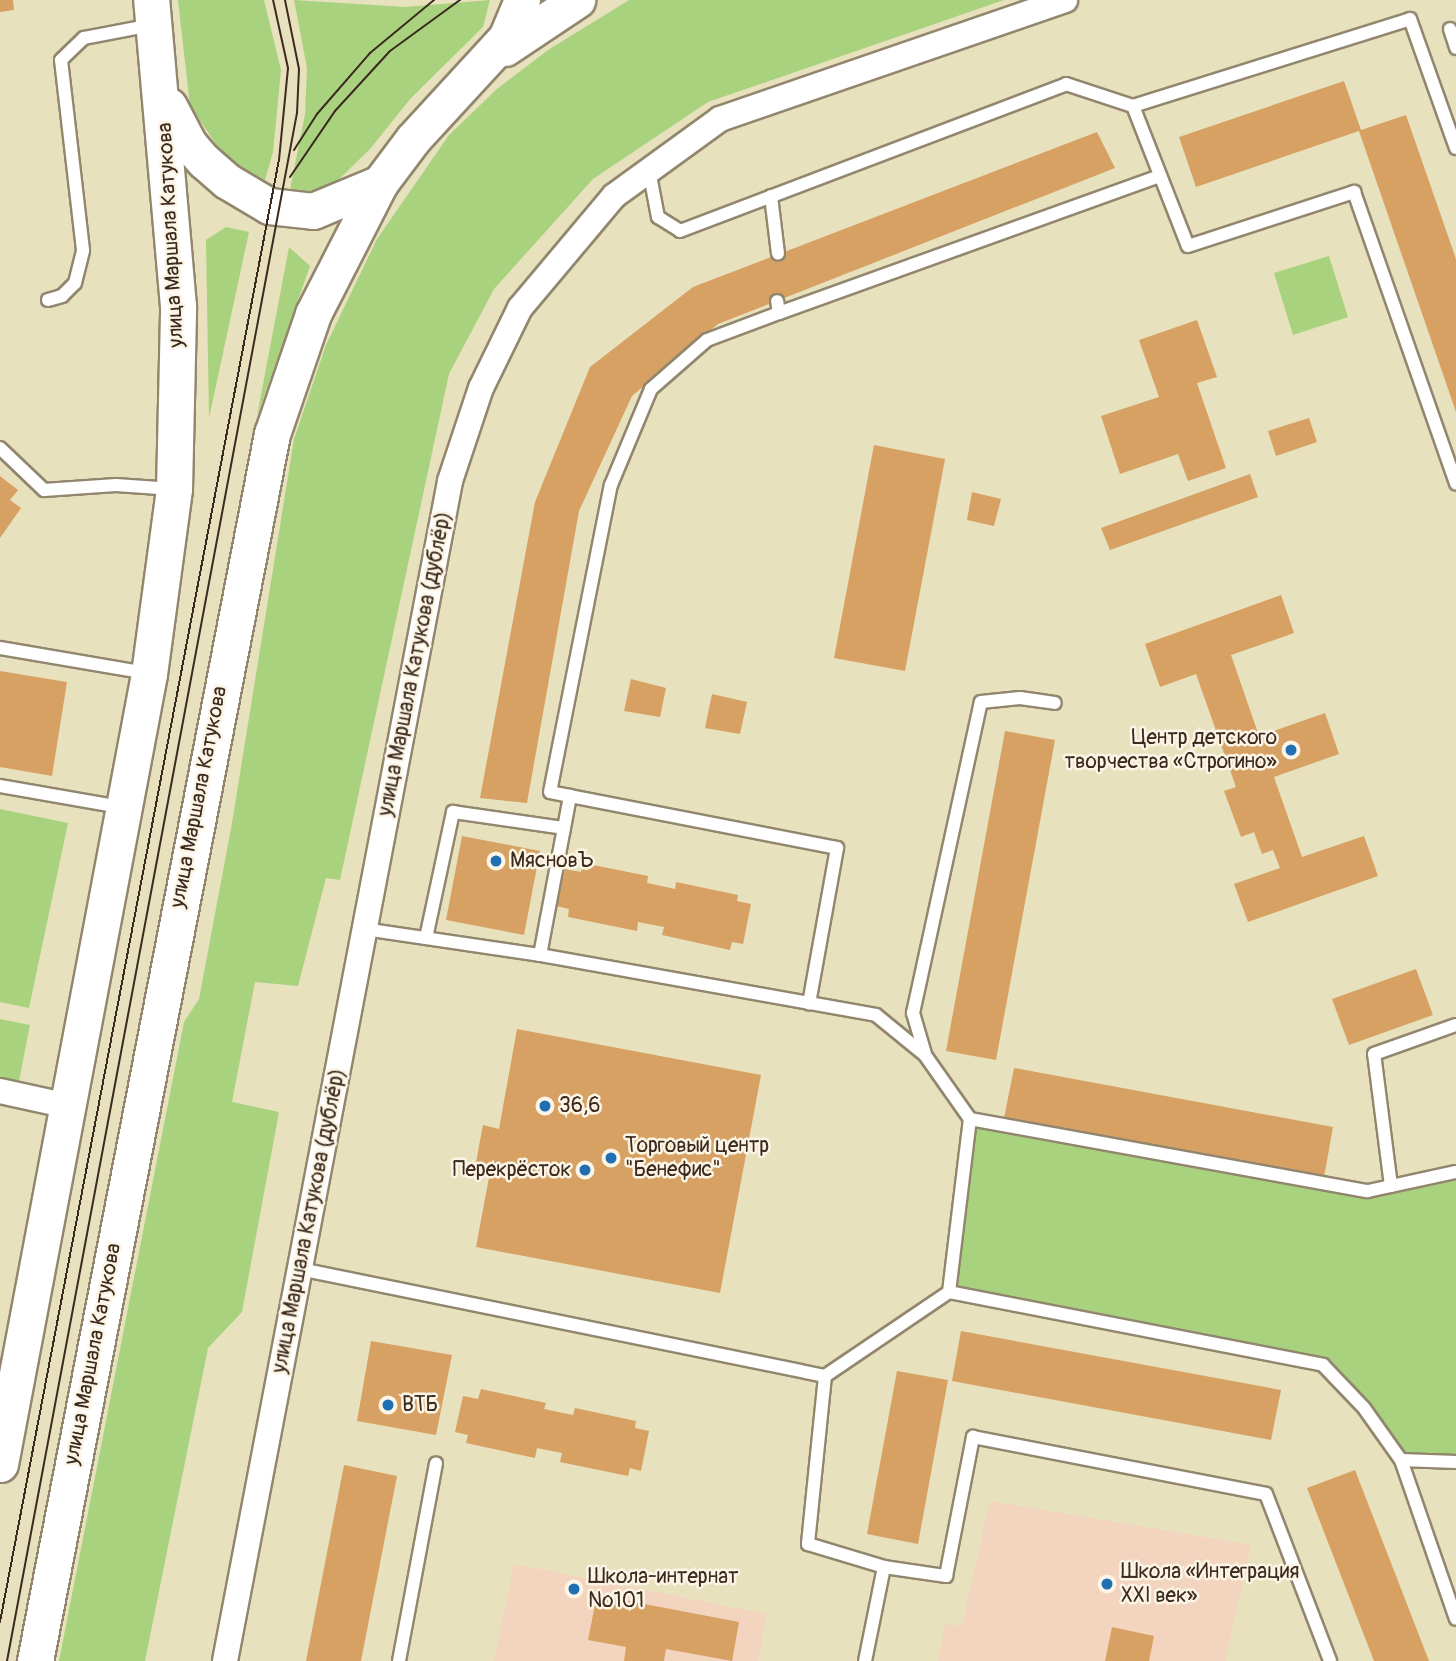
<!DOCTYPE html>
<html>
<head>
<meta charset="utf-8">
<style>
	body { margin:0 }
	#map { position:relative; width:1456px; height:1661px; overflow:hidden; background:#e8e1bd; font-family:Pangolin,sans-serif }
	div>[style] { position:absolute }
	.built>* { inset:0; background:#f3d4bf }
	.green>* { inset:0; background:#a9d27e }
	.building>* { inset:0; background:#d7a163 }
	.roads { filter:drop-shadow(2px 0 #92866e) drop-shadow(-2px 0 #92866e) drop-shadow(0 2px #92866e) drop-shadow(0 -2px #92866e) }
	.service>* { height:12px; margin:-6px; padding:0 6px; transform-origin:6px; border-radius:6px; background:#fff }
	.minor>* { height:24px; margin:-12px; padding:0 12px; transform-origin:12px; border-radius:12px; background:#fff }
	.secondary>* { height:35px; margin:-17.5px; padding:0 17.5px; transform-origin:17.5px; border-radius:17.5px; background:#fff }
	.tram>* { height:2px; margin:-1px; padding:0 1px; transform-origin:1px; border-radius:1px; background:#3b2a1e }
	.dots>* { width:19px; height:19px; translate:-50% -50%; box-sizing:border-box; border:4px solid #fcf5e5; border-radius:50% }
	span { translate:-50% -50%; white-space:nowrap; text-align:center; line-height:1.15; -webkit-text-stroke:5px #fcf5e5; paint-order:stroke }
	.street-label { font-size:21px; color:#3b2a1e }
	.poi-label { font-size:21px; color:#3b2a1e }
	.right { translate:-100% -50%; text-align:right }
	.left { translate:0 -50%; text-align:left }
</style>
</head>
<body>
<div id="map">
	<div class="built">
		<i style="clip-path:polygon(990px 1501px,1251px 1545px,1225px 1661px,938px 1661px,945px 1624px,962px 1626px)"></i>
		<i style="clip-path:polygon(514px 1564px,766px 1614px,758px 1661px,494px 1661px)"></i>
	</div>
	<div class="green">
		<i style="clip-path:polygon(178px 0,264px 0,281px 70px,273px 152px,265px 180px,225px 157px,190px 106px)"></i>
		<i style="clip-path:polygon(294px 0,405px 7px,490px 0,483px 27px,411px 98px,370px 149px,330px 188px,304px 193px,290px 190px,305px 114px,307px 68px)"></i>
		<i style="clip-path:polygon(629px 0,1004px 0,708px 102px,593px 179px,494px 289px,449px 374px,340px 880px,326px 878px,298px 986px,255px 982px,232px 1102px,279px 1112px,242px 1312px,208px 1348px,145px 1661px,59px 1661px,184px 1022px,199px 999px,232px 823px,294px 439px,326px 345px,377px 239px,449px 135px,497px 89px,548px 50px)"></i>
		<i style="clip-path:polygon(226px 227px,249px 232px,209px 418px,206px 240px)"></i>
		<i style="clip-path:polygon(289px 247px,310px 266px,257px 416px)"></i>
		<i style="clip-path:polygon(1329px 256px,1348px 317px,1293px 335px,1274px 273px)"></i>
		<i style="clip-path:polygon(0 809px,68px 823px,29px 1008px,0 1002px)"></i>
		<i style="clip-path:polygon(0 1019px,30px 1025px,18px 1086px,0 1083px)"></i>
		<i style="clip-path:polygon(970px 1119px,1368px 1191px,1456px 1172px,1456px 1462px,1401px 1460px,1323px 1365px,949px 1292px)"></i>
	</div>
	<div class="building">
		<i style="clip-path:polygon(0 0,13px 0,14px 10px,0 12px)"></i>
		<i style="clip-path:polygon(1344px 81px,1361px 130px,1406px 115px,1456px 259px,1456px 412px,1359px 131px,1196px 187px,1179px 137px)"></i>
		<i style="clip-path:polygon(1097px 132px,1115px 168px,718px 324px,632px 396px,579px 511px,527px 803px,480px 798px,535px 502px,590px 367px,693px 287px)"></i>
		<i style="clip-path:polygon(1197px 320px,1217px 377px,1197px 383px,1226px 468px,1188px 481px,1178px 454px,1120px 474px,1101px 416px,1159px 397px,1139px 340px)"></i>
		<i style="clip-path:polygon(1309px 418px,1317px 442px,1276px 456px,1268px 431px)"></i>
		<i style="clip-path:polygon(874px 445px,945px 459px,905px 671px,834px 658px)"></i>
		<i style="clip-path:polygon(1250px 474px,1258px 497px,1110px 550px,1101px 528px)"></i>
		<i style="clip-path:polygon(0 476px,18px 490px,10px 500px,21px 508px,0 538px)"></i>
		<i style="clip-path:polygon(972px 492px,1001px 499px,994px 526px,967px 520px)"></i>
		<i style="clip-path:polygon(1281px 595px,1294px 633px,1231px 655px,1259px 736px,1325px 713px,1339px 754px,1274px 777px,1302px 857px,1364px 836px,1378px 876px,1248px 922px,1234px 884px,1280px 868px,1273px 850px,1262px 854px,1254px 832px,1241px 837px,1224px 791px,1236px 787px,1196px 674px,1160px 687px,1145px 644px)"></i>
		<i style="clip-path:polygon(0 671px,67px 682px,52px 776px,0 767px)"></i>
		<i style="clip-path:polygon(631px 679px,666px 688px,660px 717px,624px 711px)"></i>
		<i style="clip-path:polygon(712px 694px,747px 702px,740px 734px,705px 728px)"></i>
		<i style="clip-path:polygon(1005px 731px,1055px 740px,996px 1060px,946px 1051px)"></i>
		<i style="clip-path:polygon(462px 836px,540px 851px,524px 935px,446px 920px)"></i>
		<i style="clip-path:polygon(583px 863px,648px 876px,647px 883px,675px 889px,676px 882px,738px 895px,737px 901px,751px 904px,743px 944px,732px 942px,730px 950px,662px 935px,664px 927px,638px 922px,637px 931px,568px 917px,569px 909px,557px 906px,565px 869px,581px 872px)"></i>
		<i style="clip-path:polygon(1416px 969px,1433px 1015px,1349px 1045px,1332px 999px)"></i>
		<i style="clip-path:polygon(517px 1029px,761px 1075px,720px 1293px,476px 1247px,490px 1172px,475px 1169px,479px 1146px,483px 1125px,499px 1129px)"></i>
		<i style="clip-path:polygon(1014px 1068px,1333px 1127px,1324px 1177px,1004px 1118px)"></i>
		<i style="clip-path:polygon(961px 1331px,1281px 1390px,1271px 1440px,952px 1381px)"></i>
		<i style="clip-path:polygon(371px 1341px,452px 1355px,436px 1435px,357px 1421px)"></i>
		<i style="clip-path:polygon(897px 1371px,948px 1380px,918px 1544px,867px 1534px)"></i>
		<i style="clip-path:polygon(481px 1389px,546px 1403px,544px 1409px,573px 1415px,575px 1408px,636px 1421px,635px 1428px,649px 1431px,641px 1471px,630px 1468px,628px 1476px,560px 1462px,562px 1453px,537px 1448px,535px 1458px,466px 1443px,468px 1435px,455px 1432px,463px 1396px,478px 1399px)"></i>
		<i style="clip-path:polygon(344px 1465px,397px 1476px,361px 1661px,306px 1661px)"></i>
		<i style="clip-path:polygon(1355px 1470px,1429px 1661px,1374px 1661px,1324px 1532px,1307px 1488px)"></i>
		<i style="clip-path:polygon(597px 1595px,739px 1622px,732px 1661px,666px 1649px,664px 1661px,624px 1661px,626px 1647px,588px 1640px)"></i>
		<i style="clip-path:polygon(1112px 1627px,1154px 1636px,1149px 1661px,1105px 1661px)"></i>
	</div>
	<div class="roads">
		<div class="service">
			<i style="left:1450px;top:29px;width:20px;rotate:72deg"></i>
			<i style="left:1133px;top:106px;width:150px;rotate:68.6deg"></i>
			<i style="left:1188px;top:246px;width:175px;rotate:-18deg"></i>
			<i style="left:1354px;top:192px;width:309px;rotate:70.7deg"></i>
			<i style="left:649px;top:170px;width:48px;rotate:79.2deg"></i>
			<i style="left:658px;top:217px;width:26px;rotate:32deg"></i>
			<i style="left:680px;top:231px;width:413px;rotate:-20.8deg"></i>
			<i style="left:1066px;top:84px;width:71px;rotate:18.2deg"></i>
			<i style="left:1133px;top:106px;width:290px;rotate:-17.4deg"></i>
			<i style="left:1410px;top:19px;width:137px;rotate:70.4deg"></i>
			<i style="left:771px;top:196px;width:58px;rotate:83.1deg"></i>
			<i style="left:48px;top:300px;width:15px;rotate:-16deg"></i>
			<i style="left:62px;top:296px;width:18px;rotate:-45deg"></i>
			<i style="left:75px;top:283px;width:34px;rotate:-76deg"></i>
			<i style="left:83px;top:250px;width:191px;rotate:-96.6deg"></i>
			<i style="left:61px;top:60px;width:32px;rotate:-44deg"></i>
			<i style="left:84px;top:38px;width:69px;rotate:-10.8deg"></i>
			<i style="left:779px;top:313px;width:405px;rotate:-19.8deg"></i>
			<i style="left:0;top:448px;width:61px;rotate:43.7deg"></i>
			<i style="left:44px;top:490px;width:72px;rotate:-4deg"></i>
			<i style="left:116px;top:485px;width:57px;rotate:4deg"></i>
			<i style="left:0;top:648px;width:148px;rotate:9.7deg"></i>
			<i style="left:0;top:786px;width:122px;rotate:9.9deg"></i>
			<i style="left:570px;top:796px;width:272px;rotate:11deg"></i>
			<i style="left:837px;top:848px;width:158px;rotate:100.2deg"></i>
			<i style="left:364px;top:929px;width:178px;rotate:8.4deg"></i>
			<i style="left:540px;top:955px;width:341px;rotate:10.1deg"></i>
			<i style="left:876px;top:1015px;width:63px;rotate:39.2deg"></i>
			<i style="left:925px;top:1055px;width:78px;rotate:54.9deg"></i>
			<i style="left:970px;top:1119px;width:404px;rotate:10.3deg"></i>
			<i style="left:1368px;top:1191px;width:90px;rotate:-12.2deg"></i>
			<i style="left:426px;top:938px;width:129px;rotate:-77.9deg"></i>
			<i style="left:453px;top:812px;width:112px;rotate:8.2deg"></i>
			<i style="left:540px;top:955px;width:162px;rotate:-79.3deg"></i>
			<i style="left:570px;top:796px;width:20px;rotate:-169deg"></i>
			<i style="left:550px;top:792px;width:313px;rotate:-78.8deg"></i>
			<i style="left:611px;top:485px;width:104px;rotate:-67.4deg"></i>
			<i style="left:651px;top:389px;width:74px;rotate:-41.2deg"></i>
			<i style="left:707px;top:340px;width:77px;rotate:-20.6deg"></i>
			<i style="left:779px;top:313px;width:12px;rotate:-99deg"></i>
			<i style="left:925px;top:1054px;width:43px;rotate:-106.3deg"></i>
			<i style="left:913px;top:1013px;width:318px;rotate:-77.7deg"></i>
			<i style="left:981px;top:702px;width:39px;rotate:-6deg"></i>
			<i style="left:1020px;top:698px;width:35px;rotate:8deg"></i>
			<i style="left:1391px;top:1186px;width:133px;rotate:-97.3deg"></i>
			<i style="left:1374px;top:1054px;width:87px;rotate:-19.5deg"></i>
			<i style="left:300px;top:1269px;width:536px;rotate:11.52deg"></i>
			<i style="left:825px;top:1376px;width:150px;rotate:-34.1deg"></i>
			<i style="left:949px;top:1292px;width:381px;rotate:11deg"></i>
			<i style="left:1323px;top:1365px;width:59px;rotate:46.4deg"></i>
			<i style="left:1364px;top:1408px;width:64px;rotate:54.6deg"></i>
			<i style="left:949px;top:1292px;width:174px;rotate:-83.1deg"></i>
			<i style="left:825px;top:1376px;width:169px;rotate:95.8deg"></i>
			<i style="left:808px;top:1544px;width:79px;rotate:16.8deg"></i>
			<i style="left:884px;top:1567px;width:96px;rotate:101.4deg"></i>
			<i style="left:1456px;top:1462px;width:55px;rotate:-177.9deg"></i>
			<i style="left:1401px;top:1460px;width:168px;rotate:70.9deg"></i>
			<i style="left:884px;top:1567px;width:63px;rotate:8.3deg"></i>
			<i style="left:946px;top:1576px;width:142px;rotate:-79deg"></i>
			<i style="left:973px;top:1437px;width:298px;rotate:11deg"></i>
			<i style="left:1266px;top:1494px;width:179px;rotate:69deg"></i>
			<i style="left:399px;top:1661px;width:201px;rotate:-79.4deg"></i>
		</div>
		<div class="minor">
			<i style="left:0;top:1091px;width:70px;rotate:12.4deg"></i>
			<i style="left:225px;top:1661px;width:1201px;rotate:-79.2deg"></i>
			<i style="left:450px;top:481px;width:98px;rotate:-71.6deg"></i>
			<i style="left:481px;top:388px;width:89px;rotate:-64deg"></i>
			<i style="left:520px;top:308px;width:146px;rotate:-50deg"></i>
			<i style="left:614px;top:196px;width:131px;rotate:-36deg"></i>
			<i style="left:720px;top:119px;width:365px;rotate:-19deg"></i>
		</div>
		<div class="secondary">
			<i style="left:505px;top:48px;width:87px;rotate:-33.7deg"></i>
			<i style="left:169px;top:106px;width:43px;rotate:62.2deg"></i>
			<i style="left:189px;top:144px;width:23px;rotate:49deg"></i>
			<i style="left:204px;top:161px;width:30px;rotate:41deg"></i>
			<i style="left:227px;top:181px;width:49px;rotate:30.8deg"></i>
			<i style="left:269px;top:206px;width:44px;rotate:6.5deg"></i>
			<i style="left:313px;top:211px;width:73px;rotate:-22.7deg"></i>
			<i style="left:0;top:1464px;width:804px;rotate:-79.32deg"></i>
			<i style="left:149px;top:674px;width:187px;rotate:-82.3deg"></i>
			<i style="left:174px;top:489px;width:183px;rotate:-88.7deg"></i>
			<i style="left:178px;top:306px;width:307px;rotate:-95deg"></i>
			<i style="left:35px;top:1661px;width:1250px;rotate:-79.07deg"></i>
			<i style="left:272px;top:434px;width:127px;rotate:-71.1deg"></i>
			<i style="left:313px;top:314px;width:147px;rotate:-62.9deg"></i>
			<i style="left:380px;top:183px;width:55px;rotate:-53.1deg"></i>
			<i style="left:413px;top:139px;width:137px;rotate:-47.4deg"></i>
			<i style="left:506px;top:38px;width:41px;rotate:-67.2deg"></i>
		</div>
	</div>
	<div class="tram">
		<i style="left:294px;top:150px;width:43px;rotate:-57.4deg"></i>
		<i style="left:317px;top:114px;width:81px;rotate:-49deg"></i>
		<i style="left:370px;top:53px;width:83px;rotate:-39.6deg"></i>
		<i style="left:290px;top:177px;width:80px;rotate:-55.7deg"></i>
		<i style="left:335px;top:111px;width:81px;rotate:-47.5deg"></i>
		<i style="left:390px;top:51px;width:87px;rotate:-36.1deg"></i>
		<i style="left:0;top:1622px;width:1488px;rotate:-79.2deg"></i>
		<i style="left:279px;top:160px;width:92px;rotate:-84.4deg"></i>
		<i style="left:288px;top:68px;width:70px;rotate:-102.4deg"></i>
		<i style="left:7px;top:1661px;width:1575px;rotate:-79.39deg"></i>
		<i style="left:297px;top:113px;width:44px;rotate:-87.4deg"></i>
		<i style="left:299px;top:69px;width:70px;rotate:-101.5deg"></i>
	</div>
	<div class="dots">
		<i style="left:1291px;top:750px;background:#1f6fb2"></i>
		<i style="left:496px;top:861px;background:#1f6fb2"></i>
		<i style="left:545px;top:1106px;background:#1f6fb2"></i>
		<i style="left:611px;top:1158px;background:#1f6fb2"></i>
		<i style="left:585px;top:1170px;background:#1f6fb2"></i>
		<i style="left:388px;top:1405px;background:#1f6fb2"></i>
		<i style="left:1107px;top:1584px;background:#1f6fb2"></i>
		<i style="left:574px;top:1589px;background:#1f6fb2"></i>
	</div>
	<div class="street-label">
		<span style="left:171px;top:235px;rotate:-93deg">улица Маршала Катукова</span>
		<span style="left:415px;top:664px;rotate:-79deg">улица Маршала Катукова (дублёр)</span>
		<span style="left:199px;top:797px;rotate:-79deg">улица Маршала Катукова</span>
		<span style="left:309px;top:1221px;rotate:-79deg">улица Маршала Катукова (дублёр)</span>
		<span style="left:93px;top:1354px;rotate:-79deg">улица Маршала Катукова</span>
	</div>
	<div class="poi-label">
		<span class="right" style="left:1277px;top:750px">Центр детского<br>творчества «Строгино»</span>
		<span class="left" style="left:510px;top:861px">МясновЪ</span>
		<span class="left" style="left:559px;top:1106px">36,6</span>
		<span class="left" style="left:625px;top:1158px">Торговый центр<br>"Бенефис"</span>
		<span class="right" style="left:571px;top:1170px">Перекрёсток</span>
		<span class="left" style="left:402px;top:1405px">ВТБ</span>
		<span class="left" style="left:1121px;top:1584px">Школа «Интеграция<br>XXI век»</span>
		<span class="left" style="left:588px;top:1589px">Школа-интернат<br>№101</span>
	</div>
</div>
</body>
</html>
